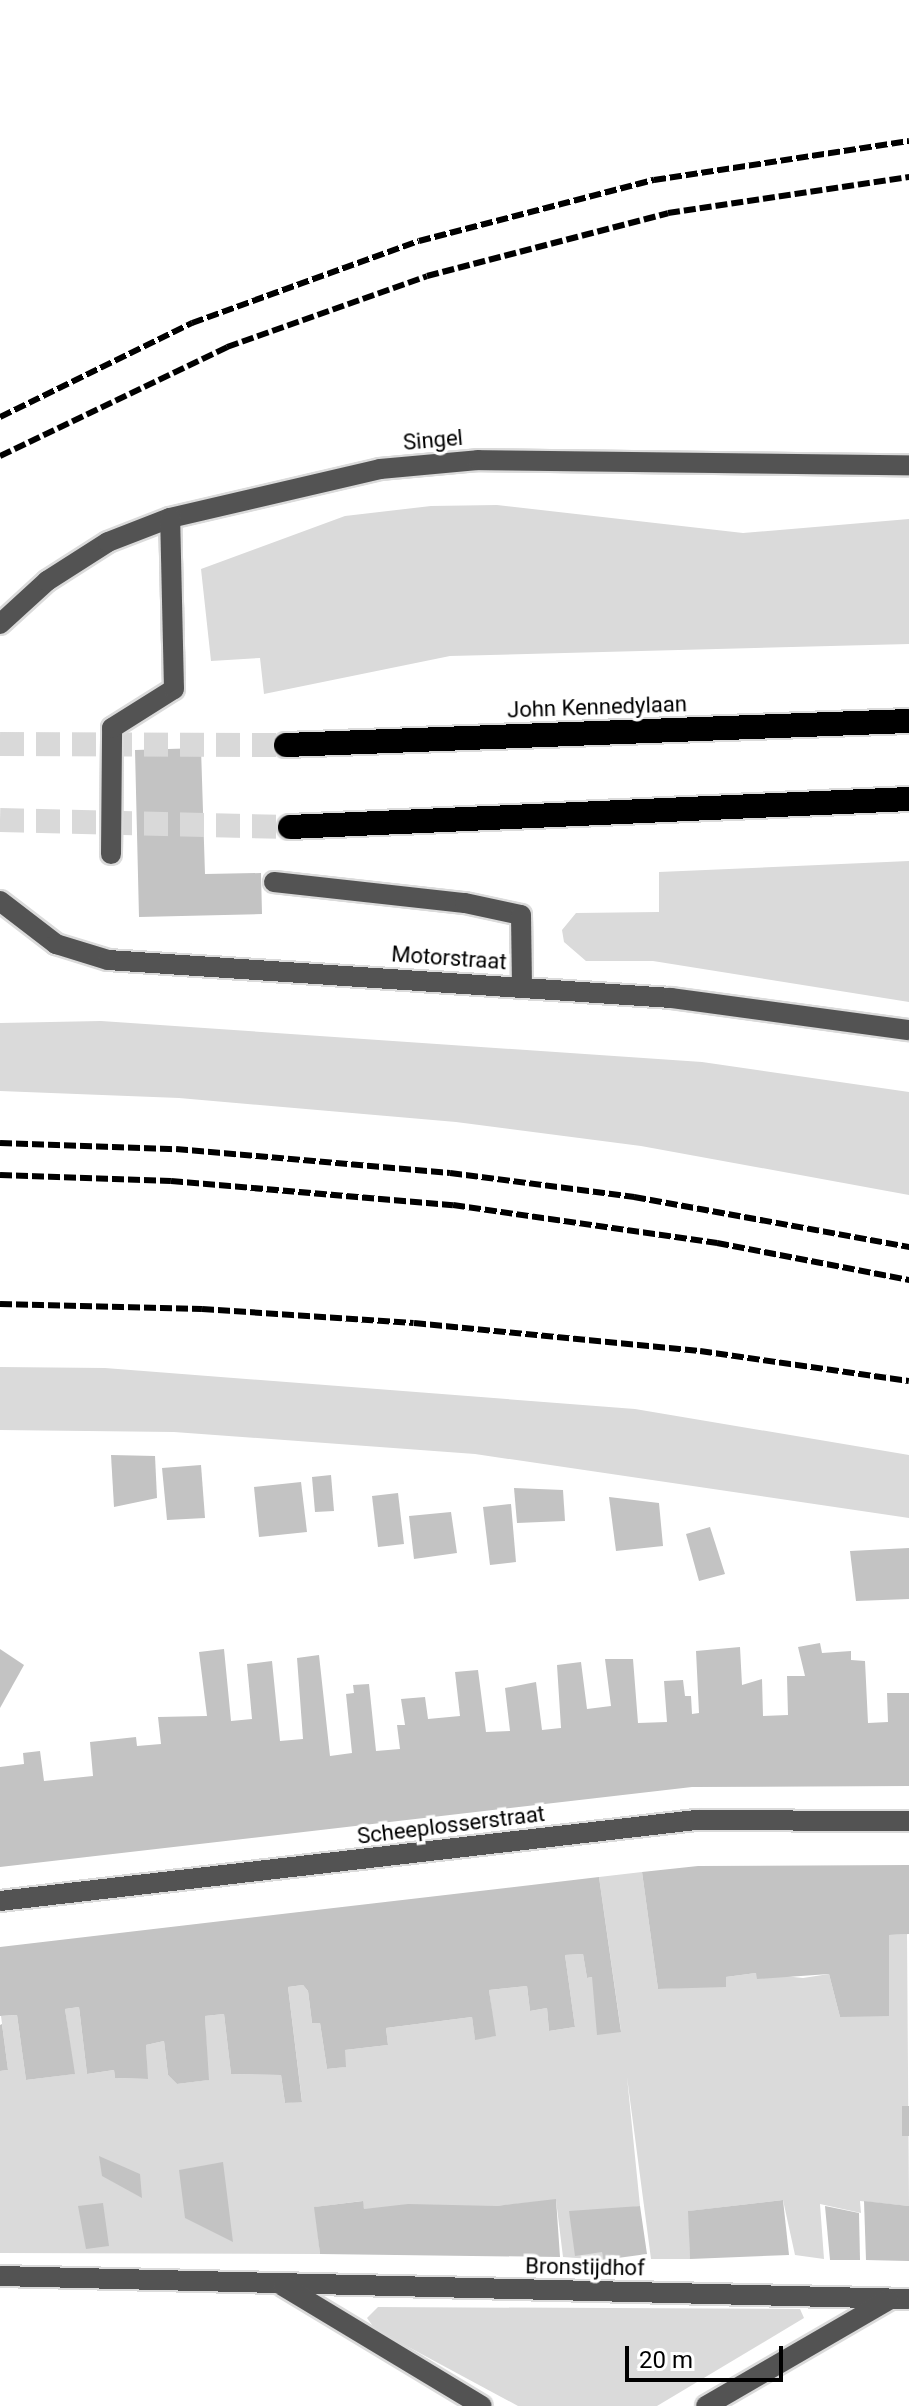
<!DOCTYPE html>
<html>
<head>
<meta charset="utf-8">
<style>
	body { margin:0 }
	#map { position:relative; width:909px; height:2406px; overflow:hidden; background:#fff; font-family:Roboto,sans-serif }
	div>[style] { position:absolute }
	.green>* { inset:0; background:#dadada }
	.building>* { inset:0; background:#c3c3c3 }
	.highway-tunnel>* { height:24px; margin-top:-12px; transform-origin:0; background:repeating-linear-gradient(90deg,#d9d9d9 0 24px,transparent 0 36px) }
	.roads { filter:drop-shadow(2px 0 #dbdbdb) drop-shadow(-2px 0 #dbdbdb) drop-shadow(0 2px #dbdbdb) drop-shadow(0 -2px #dbdbdb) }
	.minor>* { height:20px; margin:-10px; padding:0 10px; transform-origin:10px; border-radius:10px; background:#535353 }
	.highway>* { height:24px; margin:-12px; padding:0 12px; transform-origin:12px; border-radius:12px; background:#000 }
	.rail>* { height:6px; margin-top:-3px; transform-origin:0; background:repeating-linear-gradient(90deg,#000 0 12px,transparent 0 16px) }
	span { translate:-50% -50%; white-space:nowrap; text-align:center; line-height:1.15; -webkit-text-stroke:7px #fff; paint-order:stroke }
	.street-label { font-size:22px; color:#000 }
	.scale { position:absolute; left:625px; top:2346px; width:158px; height:36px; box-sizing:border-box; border:4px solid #000; border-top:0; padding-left:10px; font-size:24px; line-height:28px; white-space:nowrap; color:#000; -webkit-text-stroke:6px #fff; paint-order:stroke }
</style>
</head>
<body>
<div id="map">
	<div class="green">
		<i style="clip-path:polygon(497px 505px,743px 533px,909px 519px,909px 644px,450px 656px,264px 694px,260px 658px,211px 661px,201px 569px,345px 516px,431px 506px)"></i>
		<i style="clip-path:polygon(909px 861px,909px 1002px,653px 961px,586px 961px,564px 942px,562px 930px,576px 913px,659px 912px,659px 872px)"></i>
		<i style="clip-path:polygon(101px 1021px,702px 1062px,909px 1092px,909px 1195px,641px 1146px,456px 1122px,179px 1098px,0 1091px,0 1023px)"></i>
		<i style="clip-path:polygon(0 1367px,105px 1368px,635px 1409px,909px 1455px,909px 1518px,475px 1454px,174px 1432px,0 1430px)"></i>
		<i style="clip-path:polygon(642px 1872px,658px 1989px,714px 1986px,726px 1977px,756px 1973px,803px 1978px,829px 1974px,840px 2017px,889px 1935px,907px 1934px,909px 2206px,860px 2201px,861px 2213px,820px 2204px,824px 2259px,795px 2255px,783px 2200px,689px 2211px,690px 2259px,651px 2259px,627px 2077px,640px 2206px,598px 2212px,603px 2260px,563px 2257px,556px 2200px,496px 2206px,364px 2209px,362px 2201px,315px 2207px,320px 2254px,0 2253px,0 2071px,8px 2070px,1px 2016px,17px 2015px,26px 2080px,74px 2074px,65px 2009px,79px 2007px,87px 2074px,114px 2070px,115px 2078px,147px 2079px,146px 2045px,164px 2041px,168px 2075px,177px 2084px,208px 2080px,205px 2016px,224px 2014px,231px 2074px,281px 2075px,285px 2103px,302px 2101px,288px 1987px,303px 1985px,308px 1991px,312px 2023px,320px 2023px,327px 2069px,345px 2067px,345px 2050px,388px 2045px,386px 2028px,472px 2017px,475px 2039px,495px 2036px,489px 1990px,527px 1986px,530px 2011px,547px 2008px,549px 2031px,575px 2027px,565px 1955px,583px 1954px,587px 1978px,592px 1977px,621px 2031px,599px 1877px)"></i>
		<i style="clip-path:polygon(378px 2307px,800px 2309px,804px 2318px,657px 2406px,518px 2406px,375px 2329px,367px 2318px)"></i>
	</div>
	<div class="building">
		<i style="clip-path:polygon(201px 748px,205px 874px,261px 873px,262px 914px,139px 917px,135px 750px)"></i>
		<i style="clip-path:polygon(111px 1455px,155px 1456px,157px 1498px,114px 1507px)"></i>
		<i style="clip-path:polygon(201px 1465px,205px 1518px,167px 1520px,162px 1468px)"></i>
		<i style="clip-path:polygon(331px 1475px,334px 1511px,315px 1512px,312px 1477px)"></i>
		<i style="clip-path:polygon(301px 1482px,307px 1532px,259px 1537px,254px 1487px)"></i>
		<i style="clip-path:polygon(514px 1488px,563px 1490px,565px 1521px,517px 1523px)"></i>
		<i style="clip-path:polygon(398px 1493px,404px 1544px,378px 1547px,372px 1496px)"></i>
		<i style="clip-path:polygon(609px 1497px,659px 1503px,663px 1546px,616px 1551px)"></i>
		<i style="clip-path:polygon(511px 1504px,516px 1562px,490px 1565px,483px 1507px)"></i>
		<i style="clip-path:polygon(451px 1512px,457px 1553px,414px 1559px,409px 1516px)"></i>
		<i style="clip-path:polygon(710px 1527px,725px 1574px,699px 1581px,686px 1534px)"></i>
		<i style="clip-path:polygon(909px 1548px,909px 1599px,856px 1601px,850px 1551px)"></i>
		<i style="clip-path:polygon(820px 1643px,822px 1653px,851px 1651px,851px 1660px,865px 1661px,868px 1723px,888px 1722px,887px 1693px,909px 1693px,909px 1786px,692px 1787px,0 1867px,0 1767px,24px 1764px,23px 1753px,40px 1751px,44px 1781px,93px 1776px,90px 1742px,136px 1737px,137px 1746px,161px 1744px,158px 1717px,207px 1716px,199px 1652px,224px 1649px,231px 1721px,252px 1719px,247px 1664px,272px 1661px,280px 1741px,303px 1739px,297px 1658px,319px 1655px,330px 1756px,352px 1753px,346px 1694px,354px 1693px,353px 1685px,369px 1684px,376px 1751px,400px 1749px,397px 1725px,405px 1725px,401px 1699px,425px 1697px,428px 1719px,460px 1716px,455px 1672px,478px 1670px,486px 1732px,510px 1731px,505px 1688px,536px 1682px,542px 1730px,561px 1728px,557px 1665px,581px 1662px,587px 1709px,611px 1706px,605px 1659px,633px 1659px,638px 1723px,667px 1722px,664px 1681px,683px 1680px,685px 1696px,691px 1696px,692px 1714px,699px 1713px,696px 1651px,740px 1647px,742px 1685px,762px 1679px,763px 1716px,788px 1715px,787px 1676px,805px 1676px,798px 1647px)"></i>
		<i style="clip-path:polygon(0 1649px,24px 1665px,0 1708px)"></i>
		<i style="clip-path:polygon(909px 1865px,909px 1934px,889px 1935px,889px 2016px,840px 2017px,829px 1974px,757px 1979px,756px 1973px,726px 1977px,726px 1987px,658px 1989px,642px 1872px,698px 1866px)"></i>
		<i style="clip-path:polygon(599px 1877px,621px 2032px,597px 2035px,592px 1977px,587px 1978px,583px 1954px,565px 1955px,575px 2027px,549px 2031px,547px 2008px,530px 2011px,527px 1986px,489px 1990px,496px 2036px,475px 2040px,472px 2017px,386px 2028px,388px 2045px,345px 2050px,346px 2067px,327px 2069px,320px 2023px,312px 2023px,308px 1991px,303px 1985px,288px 1987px,302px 2102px,285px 2103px,281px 2075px,231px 2074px,224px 2014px,205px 2016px,209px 2080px,177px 2084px,168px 2075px,164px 2041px,146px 2045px,148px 2079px,115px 2078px,114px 2070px,87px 2074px,79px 2007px,65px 2009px,75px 2074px,26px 2080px,17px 2015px,0 2016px,0 1947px)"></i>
		<i style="clip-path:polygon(2px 2024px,8px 2070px,0 2071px,0 2025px)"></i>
		<i style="clip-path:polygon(902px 2106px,909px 2106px,909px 2136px,902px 2136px)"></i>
		<i style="clip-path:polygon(99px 2156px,140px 2174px,142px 2198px,102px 2176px)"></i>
		<i style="clip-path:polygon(223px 2162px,233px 2242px,185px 2218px,179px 2170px)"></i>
		<i style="clip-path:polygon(556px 2199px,560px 2257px,320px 2254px,314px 2207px,363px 2201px,364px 2209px,408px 2204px,496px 2206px)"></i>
		<i style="clip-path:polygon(783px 2200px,789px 2255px,690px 2259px,688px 2211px)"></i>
		<i style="clip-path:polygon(864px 2201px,909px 2206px,909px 2261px,866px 2260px)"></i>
		<i style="clip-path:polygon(103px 2203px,109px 2246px,86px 2249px,78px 2206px)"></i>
		<i style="clip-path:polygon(640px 2206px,647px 2254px,603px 2260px,602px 2252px,575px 2256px,569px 2211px)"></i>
		<i style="clip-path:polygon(825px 2206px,859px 2213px,860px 2260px,830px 2260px)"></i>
	</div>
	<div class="highway-tunnel">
		<i style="left:0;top:744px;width:286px;rotate:0.2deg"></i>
		<i style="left:0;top:820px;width:290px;rotate:1.4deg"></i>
	</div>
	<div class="roads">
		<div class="minor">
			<i style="left:0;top:624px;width:64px;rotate:-42.5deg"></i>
			<i style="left:47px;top:581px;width:72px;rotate:-32.6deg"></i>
			<i style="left:108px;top:542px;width:66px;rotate:-21.2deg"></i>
			<i style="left:170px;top:518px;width:216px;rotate:-13.1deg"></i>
			<i style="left:380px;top:469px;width:98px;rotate:-5.2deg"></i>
			<i style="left:478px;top:460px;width:431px;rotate:0.7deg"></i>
			<i style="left:111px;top:854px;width:126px;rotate:-89.5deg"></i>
			<i style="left:112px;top:728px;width:73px;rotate:-32.2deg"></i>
			<i style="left:174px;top:689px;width:171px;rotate:-91.3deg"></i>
			<i style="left:274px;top:882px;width:192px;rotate:6.3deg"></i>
			<i style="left:465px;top:903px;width:57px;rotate:12.1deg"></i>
			<i style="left:521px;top:915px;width:73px;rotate:89.2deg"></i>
			<i style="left:0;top:901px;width:71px;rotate:37.5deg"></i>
			<i style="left:56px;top:944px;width:54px;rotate:17.1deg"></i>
			<i style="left:108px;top:960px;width:564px;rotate:3.86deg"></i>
			<i style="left:671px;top:998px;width:240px;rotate:7.7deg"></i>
			<i style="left:0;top:1901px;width:701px;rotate:-6.64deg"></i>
			<i style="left:696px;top:1820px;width:213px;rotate:0.3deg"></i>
			<i style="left:0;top:2276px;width:909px;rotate:1.45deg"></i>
			<i style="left:283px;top:2286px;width:232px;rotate:31.1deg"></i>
			<i style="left:706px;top:2406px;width:211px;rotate:-30.1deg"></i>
		</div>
		<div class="highway">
			<i style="left:286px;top:745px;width:623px;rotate:-2.21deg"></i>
			<i style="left:290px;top:827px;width:620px;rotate:-2.59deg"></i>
		</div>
	</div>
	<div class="rail">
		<i style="left:0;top:417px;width:214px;rotate:-26.1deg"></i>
		<i style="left:192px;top:323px;width:241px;rotate:-19.9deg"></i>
		<i style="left:419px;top:241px;width:243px;rotate:-14.6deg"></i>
		<i style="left:654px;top:180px;width:258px;rotate:-8.7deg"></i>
		<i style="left:0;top:456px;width:252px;rotate:-25.6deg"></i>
		<i style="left:227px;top:347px;width:212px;rotate:-19.5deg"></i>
		<i style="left:427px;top:276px;width:249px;rotate:-14.6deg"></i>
		<i style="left:668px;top:213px;width:244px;rotate:-8.5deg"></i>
		<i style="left:0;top:1143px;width:176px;rotate:2deg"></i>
		<i style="left:176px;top:1149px;width:275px;rotate:5deg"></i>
		<i style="left:450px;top:1173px;width:186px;rotate:7.4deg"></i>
		<i style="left:634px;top:1197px;width:280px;rotate:10.3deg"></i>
		<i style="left:0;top:1175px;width:171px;rotate:2deg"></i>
		<i style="left:171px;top:1181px;width:283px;rotate:4.9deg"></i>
		<i style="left:453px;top:1205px;width:267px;rotate:8.2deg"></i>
		<i style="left:717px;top:1243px;width:196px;rotate:10.9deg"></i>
		<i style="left:0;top:1304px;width:202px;rotate:1.4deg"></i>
		<i style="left:202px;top:1309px;width:212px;rotate:3.8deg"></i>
		<i style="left:414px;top:1323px;width:287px;rotate:5.6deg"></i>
		<i style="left:700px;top:1351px;width:211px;rotate:8.2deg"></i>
	</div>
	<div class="street-label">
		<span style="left:433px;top:440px;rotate:-5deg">Singel</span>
		<span style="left:597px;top:707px;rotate:-2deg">John Kennedylaan</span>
		<span style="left:449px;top:958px;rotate:4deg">Motorstraat</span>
		<span style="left:451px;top:1825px;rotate:-7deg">Scheeplosserstraat</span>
		<span style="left:585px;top:2267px;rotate:1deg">Bronstijdhof</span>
	</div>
	<div class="scale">20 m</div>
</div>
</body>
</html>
